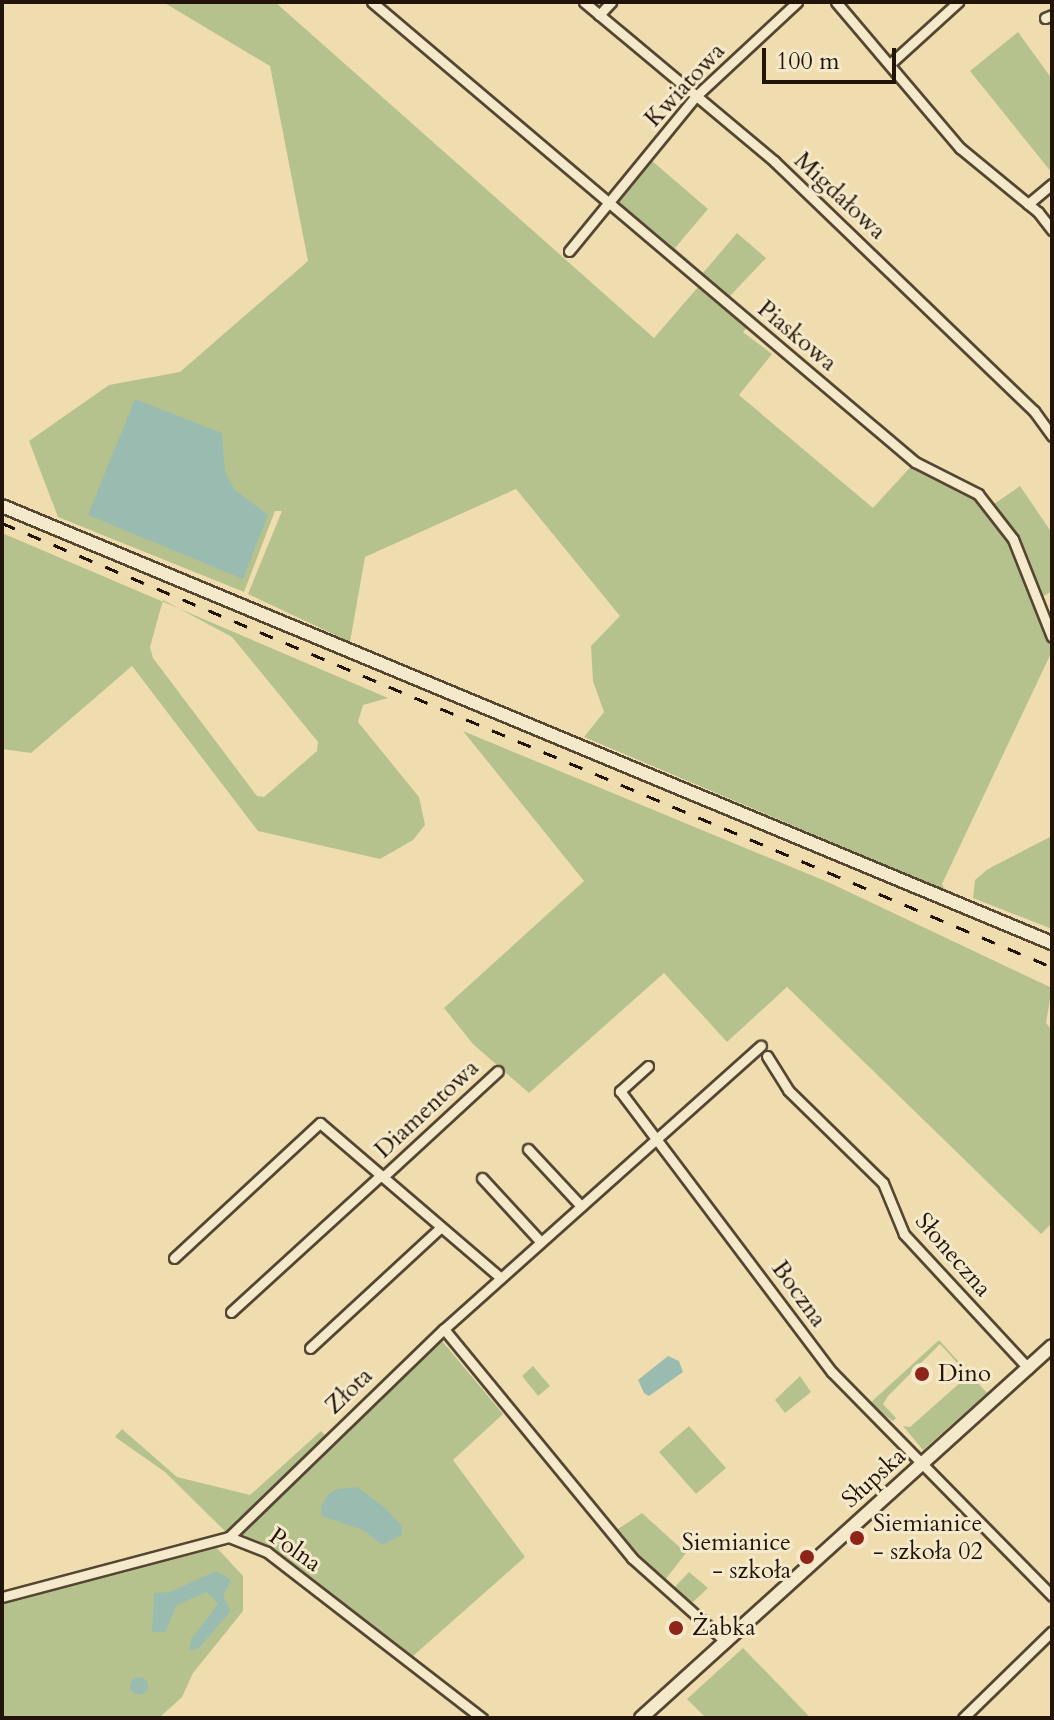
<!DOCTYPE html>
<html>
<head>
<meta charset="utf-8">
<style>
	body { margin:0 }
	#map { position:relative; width:1054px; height:1720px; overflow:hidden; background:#efddaf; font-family:Cardo,serif }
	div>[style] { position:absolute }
	.green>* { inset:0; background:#b6c28d }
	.water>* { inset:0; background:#9abbb0 }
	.round { border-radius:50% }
	.roads { filter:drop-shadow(2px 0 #554632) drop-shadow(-2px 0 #554632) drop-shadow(0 2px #554632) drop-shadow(0 -2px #554632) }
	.street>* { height:9px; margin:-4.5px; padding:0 4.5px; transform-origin:4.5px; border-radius:4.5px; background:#f5e9cb }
	.secondary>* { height:12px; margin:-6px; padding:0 6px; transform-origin:6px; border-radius:6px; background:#f5e9cb }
	.rail>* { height:3px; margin-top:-1.5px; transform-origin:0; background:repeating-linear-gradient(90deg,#221409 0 14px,transparent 0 28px) }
	.dots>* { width:22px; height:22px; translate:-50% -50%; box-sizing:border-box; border:4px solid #f5e9cb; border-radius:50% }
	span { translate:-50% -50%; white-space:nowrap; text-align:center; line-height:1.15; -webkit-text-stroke:6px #f5e9cb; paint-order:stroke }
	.street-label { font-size:24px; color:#221409 }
	.poi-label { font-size:24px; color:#221409 }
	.left { translate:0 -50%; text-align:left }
	.right { translate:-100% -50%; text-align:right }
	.frame { position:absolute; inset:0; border:4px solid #221409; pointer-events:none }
	.scale { position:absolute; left:762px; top:48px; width:134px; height:36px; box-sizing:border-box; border:4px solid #221409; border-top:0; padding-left:10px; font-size:24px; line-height:28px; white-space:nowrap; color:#221409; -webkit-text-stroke:6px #f5e9cb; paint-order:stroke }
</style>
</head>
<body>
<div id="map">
	<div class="green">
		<i style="clip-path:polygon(163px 2px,275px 2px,654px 338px,699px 286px,605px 203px,644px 154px,708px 209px,675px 248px,703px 273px,737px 233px,766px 258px,730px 296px,756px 318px,743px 332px,772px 354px,739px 395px,873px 508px,915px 462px,991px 506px,1020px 486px,1052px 533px,1052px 591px,1036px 601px,1052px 637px,1052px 651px,942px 884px,945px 890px,584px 737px,604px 712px,593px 681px,591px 646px,620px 616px,516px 489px,365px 557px,350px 642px,248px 594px,282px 511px,275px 511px,244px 592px,58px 517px,29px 441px,109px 385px,180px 372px,308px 261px,270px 66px)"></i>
		<i style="clip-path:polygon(1018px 32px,1052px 79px,1052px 173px,970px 71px)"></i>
		<i style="clip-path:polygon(evenodd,2px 533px,388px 698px,363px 705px,358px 722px,419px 797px,425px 825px,413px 840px,380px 859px,258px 831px,132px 666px,31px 753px,2px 749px,2px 533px,163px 600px,232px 637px,318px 742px,317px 751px,264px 797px,257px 796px,153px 658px,150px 647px,163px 600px)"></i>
		<i style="clip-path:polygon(463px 731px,830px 883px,1052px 988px,1046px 1023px,1052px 1030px,1052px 1223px,1041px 1234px,787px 987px,727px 1042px,664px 973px,529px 1093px,473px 1044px,444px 1008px,584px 881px)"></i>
		<i style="clip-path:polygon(1052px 836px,1052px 929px,973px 898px,975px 880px,988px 869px)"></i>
		<i style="clip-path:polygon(939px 1340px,987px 1393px,923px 1450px,903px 1426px,910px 1427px,962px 1381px,960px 1366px,940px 1344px,888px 1396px,883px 1404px,896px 1418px,893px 1421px,869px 1404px)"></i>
		<i style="clip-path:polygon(442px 1341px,503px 1414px,453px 1460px,525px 1557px,413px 1656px,270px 1546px,240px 1534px)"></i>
		<i style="clip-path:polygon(533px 1366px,550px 1386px,538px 1396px,522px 1376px)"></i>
		<i style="clip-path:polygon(800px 1376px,811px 1392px,785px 1413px,775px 1400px)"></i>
		<i style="clip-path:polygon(689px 1426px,726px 1468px,696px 1494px,659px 1452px)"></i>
		<i style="clip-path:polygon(122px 1429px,177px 1477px,250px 1495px,321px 1431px,329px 1439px,230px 1536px,165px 1472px,115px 1437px)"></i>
		<i style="clip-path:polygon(642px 1513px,686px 1553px,665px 1580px,615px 1531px)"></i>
		<i style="clip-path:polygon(217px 1548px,243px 1576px,243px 1611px,193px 1673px,182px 1697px,159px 1718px,2px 1718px,2px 1602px)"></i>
		<i style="clip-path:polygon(689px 1572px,708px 1588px,692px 1603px,674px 1588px)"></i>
		<i style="clip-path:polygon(743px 1648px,806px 1713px,810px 1718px,706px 1718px,687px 1699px)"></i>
	</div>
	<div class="water">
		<i style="clip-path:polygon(135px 399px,222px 433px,225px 471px,234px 489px,268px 515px,243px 579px,88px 515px)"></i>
		<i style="clip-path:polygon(668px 1356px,679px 1361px,683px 1372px,649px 1396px,644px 1393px,638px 1380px)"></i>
		<i style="clip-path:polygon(357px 1487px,385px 1508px,402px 1526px,402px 1535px,382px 1545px,363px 1530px,322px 1516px,321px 1506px,328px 1495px,337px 1489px)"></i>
		<i style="clip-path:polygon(216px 1571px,231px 1580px,223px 1596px,231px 1611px,198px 1649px,189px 1650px,191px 1639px,218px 1604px,207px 1592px,177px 1605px,165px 1632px,152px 1632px,154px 1593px,170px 1592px)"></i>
		<i class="round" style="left:130px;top:1677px;width:18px;height:18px"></i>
	</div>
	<div class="roads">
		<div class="street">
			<i style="left:372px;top:2px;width:712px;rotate:40.27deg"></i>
			<i style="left:915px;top:462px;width:71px;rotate:26.9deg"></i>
			<i style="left:978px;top:494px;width:57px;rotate:52.1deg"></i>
			<i style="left:1013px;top:539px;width:105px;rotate:68.3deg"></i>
			<i style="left:584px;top:2px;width:248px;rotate:39.9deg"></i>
			<i style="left:774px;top:161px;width:361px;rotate:43.9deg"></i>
			<i style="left:1034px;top:411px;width:31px;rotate:54deg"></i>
			<i style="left:836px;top:2px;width:192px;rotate:49.7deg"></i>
			<i style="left:960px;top:148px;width:101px;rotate:39.4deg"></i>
			<i style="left:1038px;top:212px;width:23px;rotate:52deg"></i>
			<i style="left:599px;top:15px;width:18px;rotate:-47deg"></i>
			<i style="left:1045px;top:18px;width:8px;rotate:-23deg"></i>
			<i style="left:891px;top:63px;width:91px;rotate:-42.3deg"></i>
			<i style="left:1028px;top:204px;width:31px;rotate:-40deg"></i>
			<i style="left:569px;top:251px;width:200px;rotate:-50.7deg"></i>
			<i style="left:696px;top:96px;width:138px;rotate:-42.9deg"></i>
			<i style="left:767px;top:1056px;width:40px;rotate:58deg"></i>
			<i style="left:788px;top:1090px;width:133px;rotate:44.4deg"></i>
			<i style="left:883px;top:1183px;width:55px;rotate:67.6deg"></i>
			<i style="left:904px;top:1234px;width:183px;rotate:47.2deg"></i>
			<i style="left:648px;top:1066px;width:38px;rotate:138deg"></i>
			<i style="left:620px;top:1091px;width:352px;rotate:53deg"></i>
			<i style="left:832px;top:1372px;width:314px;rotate:45.5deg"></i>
			<i style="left:528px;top:1149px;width:78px;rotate:47.1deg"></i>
			<i style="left:383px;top:1177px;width:156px;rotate:-42.7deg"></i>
			<i style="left:482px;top:1178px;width:86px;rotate:47.4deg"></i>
			<i style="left:174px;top:1258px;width:199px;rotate:-42.8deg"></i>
			<i style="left:320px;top:1123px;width:238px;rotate:40.6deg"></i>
			<i style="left:231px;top:1312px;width:203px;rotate:-42.4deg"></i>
			<i style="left:444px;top:1329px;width:296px;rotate:50.6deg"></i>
			<i style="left:632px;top:1558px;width:126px;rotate:41.8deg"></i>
			<i style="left:310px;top:1348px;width:178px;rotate:-42.7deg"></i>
			<i style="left:229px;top:1537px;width:299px;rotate:-44.1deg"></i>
			<i style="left:444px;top:1329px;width:425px;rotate:-41.8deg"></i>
			<i style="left:2px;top:1597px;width:235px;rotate:-14.8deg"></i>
			<i style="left:229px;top:1537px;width:41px;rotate:21.5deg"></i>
			<i style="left:267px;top:1552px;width:272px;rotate:37.7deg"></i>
			<i style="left:963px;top:1718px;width:124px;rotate:-44.3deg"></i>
		</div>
		<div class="secondary">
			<i style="left:2px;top:506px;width:1137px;rotate:22.6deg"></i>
			<i style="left:641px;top:1718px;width:554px;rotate:-42.15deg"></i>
		</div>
	</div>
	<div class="rail">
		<i style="left:2px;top:523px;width:1140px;rotate:22.92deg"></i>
	</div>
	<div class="dots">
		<i style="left:922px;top:1374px;background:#8f2418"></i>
		<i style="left:857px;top:1538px;background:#8f2418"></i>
		<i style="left:807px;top:1557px;background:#8f2418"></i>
		<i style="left:676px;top:1628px;background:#8f2418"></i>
	</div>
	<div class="street-label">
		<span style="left:685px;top:85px;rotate:-47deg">Kwiatowa</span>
		<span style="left:840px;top:196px;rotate:43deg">Migdałowa</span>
		<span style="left:797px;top:336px;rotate:40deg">Piaskowa</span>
		<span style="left:427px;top:1109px;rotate:-43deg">Diamentowa</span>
		<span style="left:953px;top:1255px;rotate:49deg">Słoneczna</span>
		<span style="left:799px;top:1294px;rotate:54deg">Boczna</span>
		<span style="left:349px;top:1391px;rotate:-44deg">Złota</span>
		<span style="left:874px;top:1478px;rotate:-42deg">Słupska</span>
		<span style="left:295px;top:1550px;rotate:35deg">Polna</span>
	</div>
	<div class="poi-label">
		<span class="left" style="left:938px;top:1374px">Dino</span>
		<span class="left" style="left:873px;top:1538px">Siemianice<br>- szkoła 02</span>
		<span class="right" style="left:791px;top:1557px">Siemianice<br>- szkoła</span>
		<span class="left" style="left:692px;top:1628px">Żabka</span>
	</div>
	<div class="frame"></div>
	<div class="scale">100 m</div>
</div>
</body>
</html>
